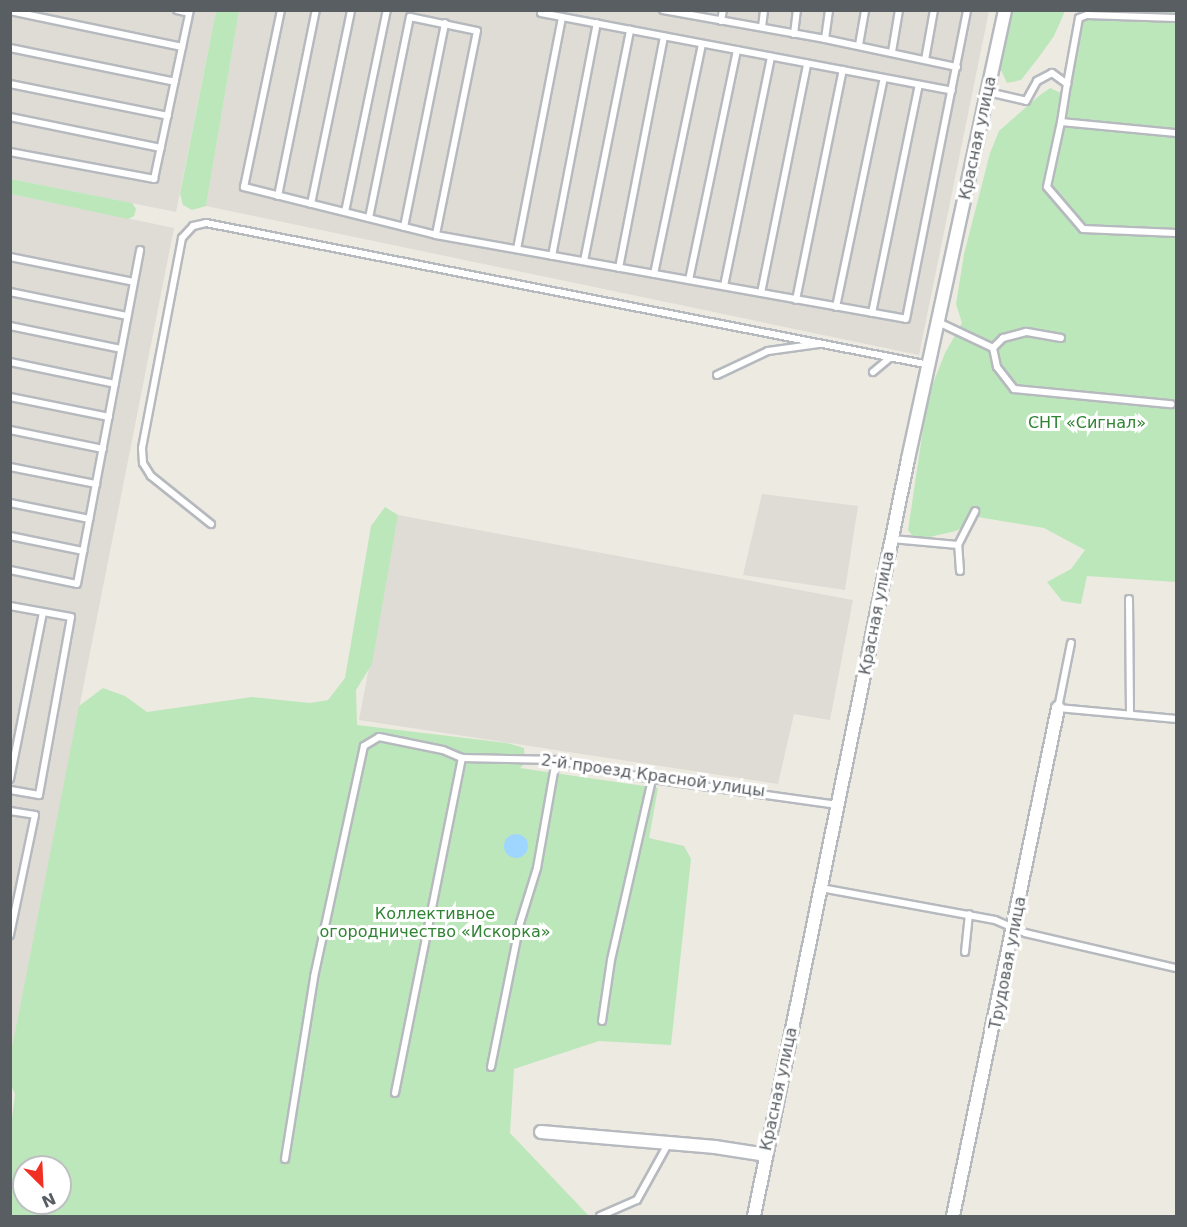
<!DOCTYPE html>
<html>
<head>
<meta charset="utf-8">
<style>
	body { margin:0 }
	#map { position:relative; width:1187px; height:1227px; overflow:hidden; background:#edeae1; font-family:"DejaVu Sans",sans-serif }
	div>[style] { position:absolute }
	.industrial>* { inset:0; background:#dedcd5 }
	.green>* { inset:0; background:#bce7bb }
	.water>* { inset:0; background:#9fd6ff }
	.round { border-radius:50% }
	.roads { filter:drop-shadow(2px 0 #b6b9be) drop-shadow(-2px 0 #b6b9be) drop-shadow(0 2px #b6b9be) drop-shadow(0 -2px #b6b9be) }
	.service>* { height:6px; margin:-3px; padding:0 3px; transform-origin:3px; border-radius:3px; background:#fff }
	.minor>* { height:12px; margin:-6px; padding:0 6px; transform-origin:6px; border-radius:6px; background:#fff }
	span { translate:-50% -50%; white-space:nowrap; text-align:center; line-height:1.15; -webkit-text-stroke:6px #fff; paint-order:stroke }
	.street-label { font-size:16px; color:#595e63 }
	.park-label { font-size:16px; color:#2f8332 }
	.frame { position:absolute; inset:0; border:12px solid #595e63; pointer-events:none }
	.north { position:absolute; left:12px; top:1155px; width:60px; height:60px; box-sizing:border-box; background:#fff; border:2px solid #bdbfc1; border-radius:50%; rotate:156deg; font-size:16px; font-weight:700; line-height:24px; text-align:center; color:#595e63 }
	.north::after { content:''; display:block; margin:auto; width:21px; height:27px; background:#f13023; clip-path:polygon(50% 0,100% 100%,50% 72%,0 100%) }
</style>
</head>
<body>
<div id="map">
	<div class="industrial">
		<i style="clip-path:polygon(10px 11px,216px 11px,176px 212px,11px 179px)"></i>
		<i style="clip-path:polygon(239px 11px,989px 11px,919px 355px,206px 206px)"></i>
		<i style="clip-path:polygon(11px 194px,174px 228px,11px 1052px)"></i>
		<i style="clip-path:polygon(762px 494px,858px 506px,845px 590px,743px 575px)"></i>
		<i style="clip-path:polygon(398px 515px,853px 600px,830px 720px,794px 714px,778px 784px,359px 720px)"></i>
	</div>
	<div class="green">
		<i style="clip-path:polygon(216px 11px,239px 11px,206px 206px,192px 210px,183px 205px,180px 194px)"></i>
		<i style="clip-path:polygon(1013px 11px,1065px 11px,1054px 36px,1039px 57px,1021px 80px,1007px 83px,1000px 68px)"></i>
		<i style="clip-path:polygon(1078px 11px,1176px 11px,1176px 582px,1087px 576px,1081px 604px,1062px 601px,1047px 582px,1071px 569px,1085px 550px,1044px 528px,978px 517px,956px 531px,916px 540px,908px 530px,928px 396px,945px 353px,962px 323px,956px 304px,964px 254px,990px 153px,999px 131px,1040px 95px,1050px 88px,1061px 93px)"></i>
		<i style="clip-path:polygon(11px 179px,132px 203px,136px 209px,134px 216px,128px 219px,11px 194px)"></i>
		<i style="clip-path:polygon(evenodd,385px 507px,398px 515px,372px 664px,356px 690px,357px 725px,507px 743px,524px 748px,525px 763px,520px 768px,658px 788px,649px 838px,684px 846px,691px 859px,671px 1045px,599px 1041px,514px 1069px,510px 1133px,589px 1216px,11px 1216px,10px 1135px,15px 1094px,11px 1085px,11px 1052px,79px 706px,103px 688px,125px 696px,147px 712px,252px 697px,310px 703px,328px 700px,345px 678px,371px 526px,385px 507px,24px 1167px,60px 1167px,60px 1203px,24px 1203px,24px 1167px)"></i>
	</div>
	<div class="water">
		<i class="round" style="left:504px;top:834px;width:24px;height:24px"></i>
	</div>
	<div class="roads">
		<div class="service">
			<i style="left:177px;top:10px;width:12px;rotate:14deg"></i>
			<i style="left:281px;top:10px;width:181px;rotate:101.8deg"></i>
			<i style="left:244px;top:187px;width:198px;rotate:14deg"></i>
			<i style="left:436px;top:235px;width:477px;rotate:10.1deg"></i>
			<i style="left:906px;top:319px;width:315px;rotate:-78.8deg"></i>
			<i style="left:663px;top:10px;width:165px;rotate:10.1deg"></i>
			<i style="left:825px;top:39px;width:135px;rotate:12deg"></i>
			<i style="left:10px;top:11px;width:176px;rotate:11.8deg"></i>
			<i style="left:541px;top:13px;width:418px;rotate:10.7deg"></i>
			<i style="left:721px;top:21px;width:11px;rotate:-80deg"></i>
			<i style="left:762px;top:27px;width:17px;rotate:-83deg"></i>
			<i style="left:794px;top:34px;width:24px;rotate:-83deg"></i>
			<i style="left:825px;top:39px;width:29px;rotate:-82deg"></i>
			<i style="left:859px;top:45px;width:36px;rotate:-80deg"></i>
			<i style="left:10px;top:48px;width:168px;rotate:11.6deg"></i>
			<i style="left:892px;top:52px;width:43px;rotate:-80.5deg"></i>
			<i style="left:925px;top:60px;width:51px;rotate:-79.8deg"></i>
			<i style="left:10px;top:84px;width:161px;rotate:11.4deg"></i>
			<i style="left:1067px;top:84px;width:67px;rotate:-79.7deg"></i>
			<i style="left:1079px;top:18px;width:9px;rotate:-21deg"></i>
			<i style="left:1087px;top:15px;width:89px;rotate:1.9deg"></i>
			<i style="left:988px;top:92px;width:39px;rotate:13deg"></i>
			<i style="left:1026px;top:101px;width:23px;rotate:-61deg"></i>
			<i style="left:1037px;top:81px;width:17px;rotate:-28deg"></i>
			<i style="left:1052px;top:73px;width:19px;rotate:36deg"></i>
			<i style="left:1067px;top:84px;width:38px;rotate:99deg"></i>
			<i style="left:1061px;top:122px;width:116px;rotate:5.5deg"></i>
			<i style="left:10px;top:117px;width:154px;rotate:11.6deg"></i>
			<i style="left:1061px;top:122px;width:66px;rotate:102.2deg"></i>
			<i style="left:1047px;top:187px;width:55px;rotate:49.4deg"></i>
			<i style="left:1083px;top:229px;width:93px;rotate:2.5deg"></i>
			<i style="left:10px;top:152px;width:147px;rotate:10.6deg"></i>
			<i style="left:154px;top:179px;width:173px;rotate:-78deg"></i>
			<i style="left:278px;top:196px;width:190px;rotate:-78.5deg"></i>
			<i style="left:311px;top:204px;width:198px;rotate:-78.3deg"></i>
			<i style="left:345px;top:212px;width:206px;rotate:-78.3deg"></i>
			<i style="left:369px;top:218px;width:205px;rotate:-78.5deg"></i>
			<i style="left:410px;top:17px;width:68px;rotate:11.8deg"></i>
			<i style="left:477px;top:31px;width:208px;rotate:101.4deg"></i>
			<i style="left:404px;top:227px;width:208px;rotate:-78.6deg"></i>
			<i style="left:517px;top:249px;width:236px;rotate:-79deg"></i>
			<i style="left:552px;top:256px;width:237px;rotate:-79.1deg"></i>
			<i style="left:10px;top:257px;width:126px;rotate:11.4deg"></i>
			<i style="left:584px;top:261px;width:236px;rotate:-78.7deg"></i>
			<i style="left:619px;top:268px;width:236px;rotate:-79deg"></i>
			<i style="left:654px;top:274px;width:235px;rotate:-78.2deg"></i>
			<i style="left:689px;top:280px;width:235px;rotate:-78.2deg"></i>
			<i style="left:724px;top:286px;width:234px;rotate:-78.4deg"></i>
			<i style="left:10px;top:292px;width:119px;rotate:11.6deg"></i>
			<i style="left:761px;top:293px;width:234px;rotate:-78.6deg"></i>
			<i style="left:796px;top:300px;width:235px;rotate:-78.5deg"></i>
			<i style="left:836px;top:307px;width:234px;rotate:-78.2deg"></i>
			<i style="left:872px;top:313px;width:233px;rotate:-78.4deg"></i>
			<i style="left:938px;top:322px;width:61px;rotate:25.3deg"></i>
			<i style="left:10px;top:326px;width:113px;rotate:11.7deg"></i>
			<i style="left:1061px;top:338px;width:36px;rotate:-170deg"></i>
			<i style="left:1026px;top:332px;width:24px;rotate:165deg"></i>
			<i style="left:1003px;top:338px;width:14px;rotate:135deg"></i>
			<i style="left:993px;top:348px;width:19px;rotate:78deg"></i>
			<i style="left:997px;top:367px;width:28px;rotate:52deg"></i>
			<i style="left:1014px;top:389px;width:158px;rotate:5.5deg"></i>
			<i style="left:10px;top:362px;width:107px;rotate:11.8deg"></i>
			<i style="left:873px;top:372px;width:23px;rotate:-40deg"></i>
			<i style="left:717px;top:375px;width:56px;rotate:-25.2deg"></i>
			<i style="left:768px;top:351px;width:51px;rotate:-7.8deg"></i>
			<i style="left:10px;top:397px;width:101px;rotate:11.4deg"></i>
			<i style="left:10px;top:430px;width:95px;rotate:11.5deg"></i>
			<i style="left:10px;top:467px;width:88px;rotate:11.2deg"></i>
			<i style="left:10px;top:503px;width:81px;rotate:11.4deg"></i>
			<i style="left:211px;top:524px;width:77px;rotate:-141.3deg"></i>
			<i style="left:151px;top:476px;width:15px;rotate:-122deg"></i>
			<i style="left:143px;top:463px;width:15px;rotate:-94deg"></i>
			<i style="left:142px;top:448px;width:214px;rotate:-79.2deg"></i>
			<i style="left:182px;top:238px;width:16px;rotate:-47deg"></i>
			<i style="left:193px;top:226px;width:13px;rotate:-13deg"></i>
			<i style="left:206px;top:223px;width:733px;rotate:11.1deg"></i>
			<i style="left:10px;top:536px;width:75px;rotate:11.6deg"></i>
			<i style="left:892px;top:539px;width:66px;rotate:5.2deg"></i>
			<i style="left:10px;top:570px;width:68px;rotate:11.8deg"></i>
			<i style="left:77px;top:584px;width:340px;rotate:-79.3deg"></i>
			<i style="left:960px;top:571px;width:26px;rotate:-94deg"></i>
			<i style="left:958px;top:545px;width:38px;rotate:-63deg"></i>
			<i style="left:1129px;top:599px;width:115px;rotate:89.5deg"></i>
			<i style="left:10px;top:606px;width:62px;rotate:10.2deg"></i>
			<i style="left:71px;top:617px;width:181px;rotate:100.2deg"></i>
			<i style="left:39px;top:795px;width:29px;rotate:-170deg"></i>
			<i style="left:1071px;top:643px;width:66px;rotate:101.3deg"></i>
			<i style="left:1058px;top:708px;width:119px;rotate:5.3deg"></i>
			<i style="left:10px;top:779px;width:170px;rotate:-78.8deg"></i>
			<i style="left:10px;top:811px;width:25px;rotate:9deg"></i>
			<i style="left:35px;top:815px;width:123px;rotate:101.8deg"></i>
			<i style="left:821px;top:888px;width:177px;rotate:10.4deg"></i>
			<i style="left:995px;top:920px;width:33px;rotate:23deg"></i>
			<i style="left:1025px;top:933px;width:155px;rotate:13.1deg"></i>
			<i style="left:965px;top:952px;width:38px;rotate:-84deg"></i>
			<i style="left:602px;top:1021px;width:62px;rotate:-81.6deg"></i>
			<i style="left:611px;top:960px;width:186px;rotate:-77.2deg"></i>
			<i style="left:491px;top:1067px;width:147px;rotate:-78.6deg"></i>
			<i style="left:520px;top:923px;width:58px;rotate:-72.8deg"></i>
			<i style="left:537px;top:868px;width:110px;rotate:-80deg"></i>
			<i style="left:395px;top:1093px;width:342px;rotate:-78.7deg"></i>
			<i style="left:285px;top:1159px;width:184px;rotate:-80.9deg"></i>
			<i style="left:314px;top:977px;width:236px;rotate:-77.8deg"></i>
			<i style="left:364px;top:746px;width:17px;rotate:-31deg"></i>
			<i style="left:379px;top:737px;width:65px;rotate:11.5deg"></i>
			<i style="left:443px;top:750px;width:21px;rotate:23deg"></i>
			<i style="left:462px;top:758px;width:94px;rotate:1.2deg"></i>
			<i style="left:556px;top:760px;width:98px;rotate:11.2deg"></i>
			<i style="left:652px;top:779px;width:188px;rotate:8deg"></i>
			<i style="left:600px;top:1216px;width:40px;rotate:-23.4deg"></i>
			<i style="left:637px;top:1200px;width:64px;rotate:-61deg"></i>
		</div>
		<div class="minor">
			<i style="left:541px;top:1132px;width:175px;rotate:4.9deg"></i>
			<i style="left:715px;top:1147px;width:52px;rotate:8.9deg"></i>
			<i style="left:754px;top:1216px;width:773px;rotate:-78.5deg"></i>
			<i style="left:908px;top:459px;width:459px;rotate:-77.8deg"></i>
			<i style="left:953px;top:1216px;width:519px;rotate:-78.32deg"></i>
		</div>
	</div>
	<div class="street-label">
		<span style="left:978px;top:138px;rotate:-78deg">Красная улица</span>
		<span style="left:877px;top:613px;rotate:-79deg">Красная улица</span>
		<span style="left:653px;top:776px;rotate:8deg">2-й проезд Красной улицы</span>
		<span style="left:1008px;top:963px;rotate:-79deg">Трудовая улица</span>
		<span style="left:779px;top:1089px;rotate:-78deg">Красная улица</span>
	</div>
	<div class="park-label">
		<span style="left:1087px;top:423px">СНТ «Сигнал»</span>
		<span style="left:435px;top:923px">Коллективное<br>огородничество «Искорка»</span>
	</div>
	<div class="frame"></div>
	<div class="north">N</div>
</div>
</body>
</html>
